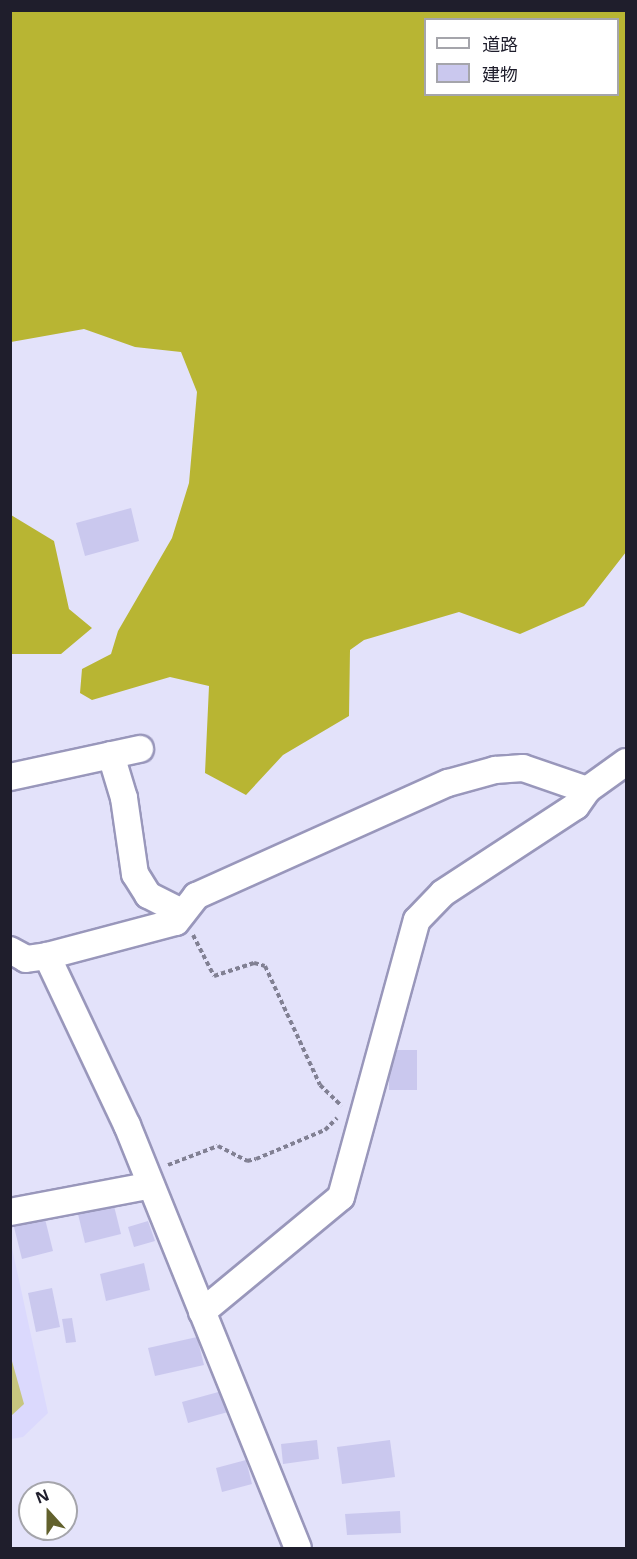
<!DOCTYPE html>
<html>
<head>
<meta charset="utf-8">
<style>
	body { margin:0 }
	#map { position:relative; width:637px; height:1559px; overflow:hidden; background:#e3e2fa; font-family:"Open Sans","Noto Sans JP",sans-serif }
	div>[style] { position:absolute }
	.built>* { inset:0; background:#dbd9fd }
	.green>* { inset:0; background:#c7c67f }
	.forest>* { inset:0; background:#b8b533 }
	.building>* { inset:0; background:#cac8ee }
	.path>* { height:4px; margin-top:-2px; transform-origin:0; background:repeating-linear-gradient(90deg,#818093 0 4.5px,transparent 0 7.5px) }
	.roads { filter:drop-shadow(2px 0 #9997bb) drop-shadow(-2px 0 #9997bb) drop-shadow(0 2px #9997bb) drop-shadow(0 -2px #9997bb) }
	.minor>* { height:26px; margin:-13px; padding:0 13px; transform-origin:13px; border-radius:13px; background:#fff }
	span { translate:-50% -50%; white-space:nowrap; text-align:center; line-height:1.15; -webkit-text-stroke:6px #fff; paint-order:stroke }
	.frame { position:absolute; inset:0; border:12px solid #1f1e2c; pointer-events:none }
	.legend { position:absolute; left:424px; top:18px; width:195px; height:78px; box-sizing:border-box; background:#fff; border:2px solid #a5a5ab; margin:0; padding:8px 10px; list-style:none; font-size:18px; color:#1f1e2c }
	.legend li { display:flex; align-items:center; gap:12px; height:30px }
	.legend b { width:30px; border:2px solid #a5a5ab }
	.north { position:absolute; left:18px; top:1481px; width:60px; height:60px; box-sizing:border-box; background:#fff; border:2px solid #a5a5ab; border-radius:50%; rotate:339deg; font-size:16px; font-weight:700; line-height:24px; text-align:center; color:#1f1e2c }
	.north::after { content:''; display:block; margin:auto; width:21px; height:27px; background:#62612d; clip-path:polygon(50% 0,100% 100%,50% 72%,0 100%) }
</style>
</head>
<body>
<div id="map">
	<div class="built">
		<i style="clip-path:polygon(10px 1239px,48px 1413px,23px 1437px,11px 1439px)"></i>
	</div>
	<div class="green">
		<i style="clip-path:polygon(10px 1354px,24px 1404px,11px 1416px,10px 1416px)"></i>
	</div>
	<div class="forest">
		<i style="clip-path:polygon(evenodd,11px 10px,626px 11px,626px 552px,584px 606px,520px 634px,459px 612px,364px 640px,350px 650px,349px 716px,283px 755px,246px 795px,205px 773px,209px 686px,170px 677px,92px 700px,80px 693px,82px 669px,111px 654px,118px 631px,172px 538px,189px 483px,197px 392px,181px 352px,135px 347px,84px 329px,11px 342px,11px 10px,426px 20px,618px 20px,618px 94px,426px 94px,426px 20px)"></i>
		<i style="clip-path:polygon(11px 515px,54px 541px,69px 609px,92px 628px,61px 654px,11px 654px)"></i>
	</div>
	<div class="building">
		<i style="clip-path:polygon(131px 508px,139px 541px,85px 556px,76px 523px)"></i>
		<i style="clip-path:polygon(389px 1050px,417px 1050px,417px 1090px,389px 1090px)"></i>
		<i style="clip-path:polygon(114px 1206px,121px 1234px,85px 1243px,78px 1214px)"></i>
		<i style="clip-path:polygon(45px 1219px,53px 1251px,22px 1259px,14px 1227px)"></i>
		<i style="clip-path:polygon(148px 1221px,155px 1241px,134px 1247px,128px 1227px)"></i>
		<i style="clip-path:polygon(144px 1263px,150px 1290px,106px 1301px,100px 1274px)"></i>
		<i style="clip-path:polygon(52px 1288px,60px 1327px,36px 1332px,28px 1293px)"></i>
		<i style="clip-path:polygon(72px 1318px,76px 1342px,66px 1343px,62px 1319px)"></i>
		<i style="clip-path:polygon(197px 1337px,204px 1365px,155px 1376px,148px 1348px)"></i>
		<i style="clip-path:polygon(222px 1391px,228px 1412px,188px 1423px,182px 1402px)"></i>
		<i style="clip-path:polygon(317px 1440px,319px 1459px,283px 1464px,281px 1444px)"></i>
		<i style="clip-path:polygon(390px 1440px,395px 1477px,342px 1484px,337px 1447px)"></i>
		<i style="clip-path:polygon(246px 1460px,252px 1484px,222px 1492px,216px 1468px)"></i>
		<i style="clip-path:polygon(400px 1511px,401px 1533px,347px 1535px,345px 1514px)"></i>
	</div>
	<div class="path">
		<i style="left:193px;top:935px;width:46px;rotate:62.9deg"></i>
		<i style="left:214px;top:976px;width:42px;rotate:-18deg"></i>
		<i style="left:254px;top:963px;width:11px;rotate:15deg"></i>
		<i style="left:265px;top:966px;width:131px;rotate:65.2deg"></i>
		<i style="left:320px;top:1085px;width:30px;rotate:44deg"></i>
		<i style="left:168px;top:1165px;width:53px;rotate:-20.8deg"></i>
		<i style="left:218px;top:1146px;width:33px;rotate:27deg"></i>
		<i style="left:247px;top:1161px;width:9px;rotate:-13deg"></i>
		<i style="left:256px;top:1159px;width:75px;rotate:-22.8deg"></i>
		<i style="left:325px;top:1130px;width:17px;rotate:-45deg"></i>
	</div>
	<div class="roads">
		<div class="minor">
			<i style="left:111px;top:755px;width:45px;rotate:73.2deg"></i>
			<i style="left:124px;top:798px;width:77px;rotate:81.8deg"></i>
			<i style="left:135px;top:874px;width:25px;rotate:58deg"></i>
			<i style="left:148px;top:895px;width:39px;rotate:27deg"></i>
			<i style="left:10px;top:777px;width:133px;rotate:-12.2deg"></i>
			<i style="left:10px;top:950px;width:18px;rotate:29deg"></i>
			<i style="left:26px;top:959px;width:21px;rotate:-8deg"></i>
			<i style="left:47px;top:956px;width:133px;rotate:-14.8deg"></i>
			<i style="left:176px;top:922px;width:33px;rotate:-52deg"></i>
			<i style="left:196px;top:896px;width:276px;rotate:-24.2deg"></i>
			<i style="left:448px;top:783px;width:49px;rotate:-15.5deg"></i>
			<i style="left:495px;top:770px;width:28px;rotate:-4deg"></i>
			<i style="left:523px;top:768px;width:68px;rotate:19deg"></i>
			<i style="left:47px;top:956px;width:187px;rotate:64.7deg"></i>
			<i style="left:127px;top:1125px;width:456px;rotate:68deg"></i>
			<i style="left:10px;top:1212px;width:140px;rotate:-10.7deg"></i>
			<i style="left:202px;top:1312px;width:180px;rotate:-39.6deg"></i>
			<i style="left:341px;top:1197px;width:287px;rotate:-74.7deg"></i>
			<i style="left:417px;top:920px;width:37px;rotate:-46deg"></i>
			<i style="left:443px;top:893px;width:159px;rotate:-33.2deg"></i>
			<i style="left:576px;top:806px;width:19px;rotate:-55deg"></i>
			<i style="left:587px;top:790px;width:48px;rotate:-35.7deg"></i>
		</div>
	</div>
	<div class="frame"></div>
	<ul class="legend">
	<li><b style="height:8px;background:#fff"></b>道路</li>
	<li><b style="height:16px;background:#cac8ee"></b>建物</li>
	</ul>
	<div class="north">N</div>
</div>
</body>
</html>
